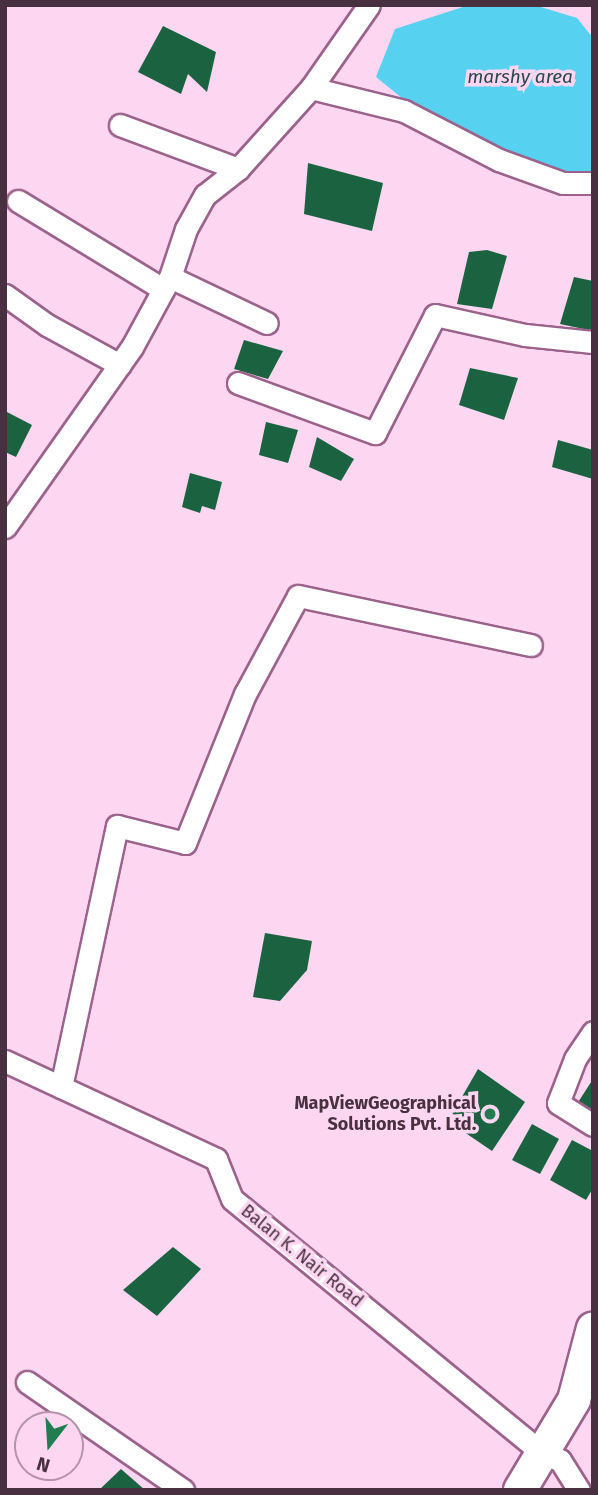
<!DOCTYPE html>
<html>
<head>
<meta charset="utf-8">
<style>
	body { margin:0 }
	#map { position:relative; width:598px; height:1495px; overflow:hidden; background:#fdd7f1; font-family:"Fira Sans",sans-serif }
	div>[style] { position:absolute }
	.water>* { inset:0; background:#56d1f0 }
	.building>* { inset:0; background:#1b6340 }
	.roads { filter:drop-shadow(2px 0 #9b638b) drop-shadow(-2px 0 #9b638b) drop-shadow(0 2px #9b638b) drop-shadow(0 -2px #9b638b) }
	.street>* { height:21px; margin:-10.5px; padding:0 10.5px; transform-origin:10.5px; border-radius:10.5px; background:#fff }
	.secondary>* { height:32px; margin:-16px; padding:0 16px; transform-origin:16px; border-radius:16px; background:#fff }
	.dots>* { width:19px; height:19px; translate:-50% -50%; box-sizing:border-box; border:4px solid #fdd7f1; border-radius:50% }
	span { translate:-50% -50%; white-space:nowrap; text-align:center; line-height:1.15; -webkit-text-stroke:7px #fdd7f1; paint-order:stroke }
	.poi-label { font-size:18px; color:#493041; font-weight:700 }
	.right { translate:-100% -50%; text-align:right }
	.street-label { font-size:18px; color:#493041 }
	.water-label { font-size:19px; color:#2b464d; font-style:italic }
	.frame { position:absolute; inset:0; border:7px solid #493041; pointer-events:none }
	.north { position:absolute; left:14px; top:1411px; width:70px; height:70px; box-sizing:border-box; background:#fdd7f1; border:2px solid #b594ab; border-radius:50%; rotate:197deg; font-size:19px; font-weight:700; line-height:28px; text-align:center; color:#493041 }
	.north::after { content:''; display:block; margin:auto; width:24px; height:32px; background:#227c50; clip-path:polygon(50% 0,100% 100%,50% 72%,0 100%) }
</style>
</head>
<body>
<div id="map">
	<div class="water">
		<i style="clip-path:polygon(469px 5px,534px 5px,577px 18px,593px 38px,593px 172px,566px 173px,522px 160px,413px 107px,376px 77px,395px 29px)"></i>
	</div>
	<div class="building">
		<i style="clip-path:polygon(163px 26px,216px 52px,207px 92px,188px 74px,181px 94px,138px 72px)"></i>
		<i style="clip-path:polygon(308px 163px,383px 183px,372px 231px,304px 214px)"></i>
		<i style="clip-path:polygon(487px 250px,507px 256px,492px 309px,457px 304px,469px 252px)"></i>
		<i style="clip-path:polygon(574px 277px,593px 281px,593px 331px,560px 324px)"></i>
		<i style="clip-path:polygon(244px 340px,283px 351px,268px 379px,234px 369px)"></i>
		<i style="clip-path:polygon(470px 368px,518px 378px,504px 420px,459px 405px)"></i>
		<i style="clip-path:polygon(5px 411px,32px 425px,16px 457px,5px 452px)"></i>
		<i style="clip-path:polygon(266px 422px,298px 430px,288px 463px,259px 455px)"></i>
		<i style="clip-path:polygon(317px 437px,354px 459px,341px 481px,309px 467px)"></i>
		<i style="clip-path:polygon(558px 440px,593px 450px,593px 479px,552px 467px)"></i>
		<i style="clip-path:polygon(190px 473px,222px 482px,215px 510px,202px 506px,200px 513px,182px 507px)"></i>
		<i style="clip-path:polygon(265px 933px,312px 941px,307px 970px,280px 1001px,253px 997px)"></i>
		<i style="clip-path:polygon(478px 1069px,525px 1102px,492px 1151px,448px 1121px)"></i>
		<i style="clip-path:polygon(593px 1079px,593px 1118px,575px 1107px)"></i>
		<i style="clip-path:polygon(532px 1124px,559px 1139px,540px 1174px,512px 1160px)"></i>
		<i style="clip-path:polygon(572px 1140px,593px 1151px,593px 1188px,586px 1200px,550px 1180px)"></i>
		<i style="clip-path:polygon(173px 1247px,201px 1269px,157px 1316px,123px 1290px)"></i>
		<i style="clip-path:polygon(121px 1469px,145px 1490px,99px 1490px)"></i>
	</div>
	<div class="roads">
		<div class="street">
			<i style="left:311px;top:88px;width:96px;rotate:13.9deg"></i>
			<i style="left:404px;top:111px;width:107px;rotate:27.3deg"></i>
			<i style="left:499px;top:160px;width:68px;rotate:19.8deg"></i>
			<i style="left:563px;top:183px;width:30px"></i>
			<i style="left:120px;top:125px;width:126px;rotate:20.4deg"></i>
			<i style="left:18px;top:201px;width:170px;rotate:31.3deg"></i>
			<i style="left:170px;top:277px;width:107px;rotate:25.4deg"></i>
			<i style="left:5px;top:295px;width:52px;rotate:35.5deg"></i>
			<i style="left:47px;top:325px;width:83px;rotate:28.7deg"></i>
			<i style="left:238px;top:383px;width:146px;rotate:20.1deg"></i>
			<i style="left:375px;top:433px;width:132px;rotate:-63deg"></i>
			<i style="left:435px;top:315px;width:92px;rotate:12.5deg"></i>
			<i style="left:525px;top:335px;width:68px;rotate:5.9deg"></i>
			<i style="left:5px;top:527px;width:220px;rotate:-54.8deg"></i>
			<i style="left:132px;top:347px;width:80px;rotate:-61.5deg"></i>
			<i style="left:170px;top:277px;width:51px;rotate:-71.6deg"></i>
			<i style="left:186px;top:229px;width:39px;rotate:-61deg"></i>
			<i style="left:205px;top:195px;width:42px;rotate:-38.2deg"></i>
			<i style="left:238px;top:169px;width:109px;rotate:-48deg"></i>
			<i style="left:311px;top:88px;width:101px;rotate:-55.1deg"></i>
			<i style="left:593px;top:1032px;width:32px;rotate:124deg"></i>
			<i style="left:575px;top:1059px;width:47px;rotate:111.1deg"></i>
			<i style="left:558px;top:1103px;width:41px;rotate:32.2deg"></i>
			<i style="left:5px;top:1061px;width:233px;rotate:24.9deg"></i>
			<i style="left:216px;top:1159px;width:43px;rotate:68.2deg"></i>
			<i style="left:232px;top:1199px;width:403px;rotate:39.3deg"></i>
			<i style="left:544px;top:1454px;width:17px;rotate:21deg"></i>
			<i style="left:560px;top:1460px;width:36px;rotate:58deg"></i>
			<i style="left:61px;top:1087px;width:267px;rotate:-77.9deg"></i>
			<i style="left:117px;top:826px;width:70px;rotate:14deg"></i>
			<i style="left:185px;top:843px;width:161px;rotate:-68.1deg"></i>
			<i style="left:245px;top:694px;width:111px;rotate:-61.6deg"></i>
			<i style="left:298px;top:596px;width:238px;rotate:11.9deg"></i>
			<i style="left:27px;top:1382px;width:190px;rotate:34.7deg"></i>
		</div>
		<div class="secondary">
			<i style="left:520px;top:1490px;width:105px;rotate:-59deg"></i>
			<i style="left:574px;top:1400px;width:74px;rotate:-75.2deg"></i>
		</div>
	</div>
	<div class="dots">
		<i style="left:490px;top:1114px;background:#227c50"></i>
	</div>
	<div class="poi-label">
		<span class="right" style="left:476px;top:1114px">MapViewGeographical<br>Solutions Pvt. Ltd.</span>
	</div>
	<div class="street-label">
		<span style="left:302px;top:1256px;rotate:39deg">Balan K. Nair Road</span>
	</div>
	<div class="water-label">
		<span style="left:520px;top:77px">marshy area</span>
	</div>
	<div class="frame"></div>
	<div class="north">N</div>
</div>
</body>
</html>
